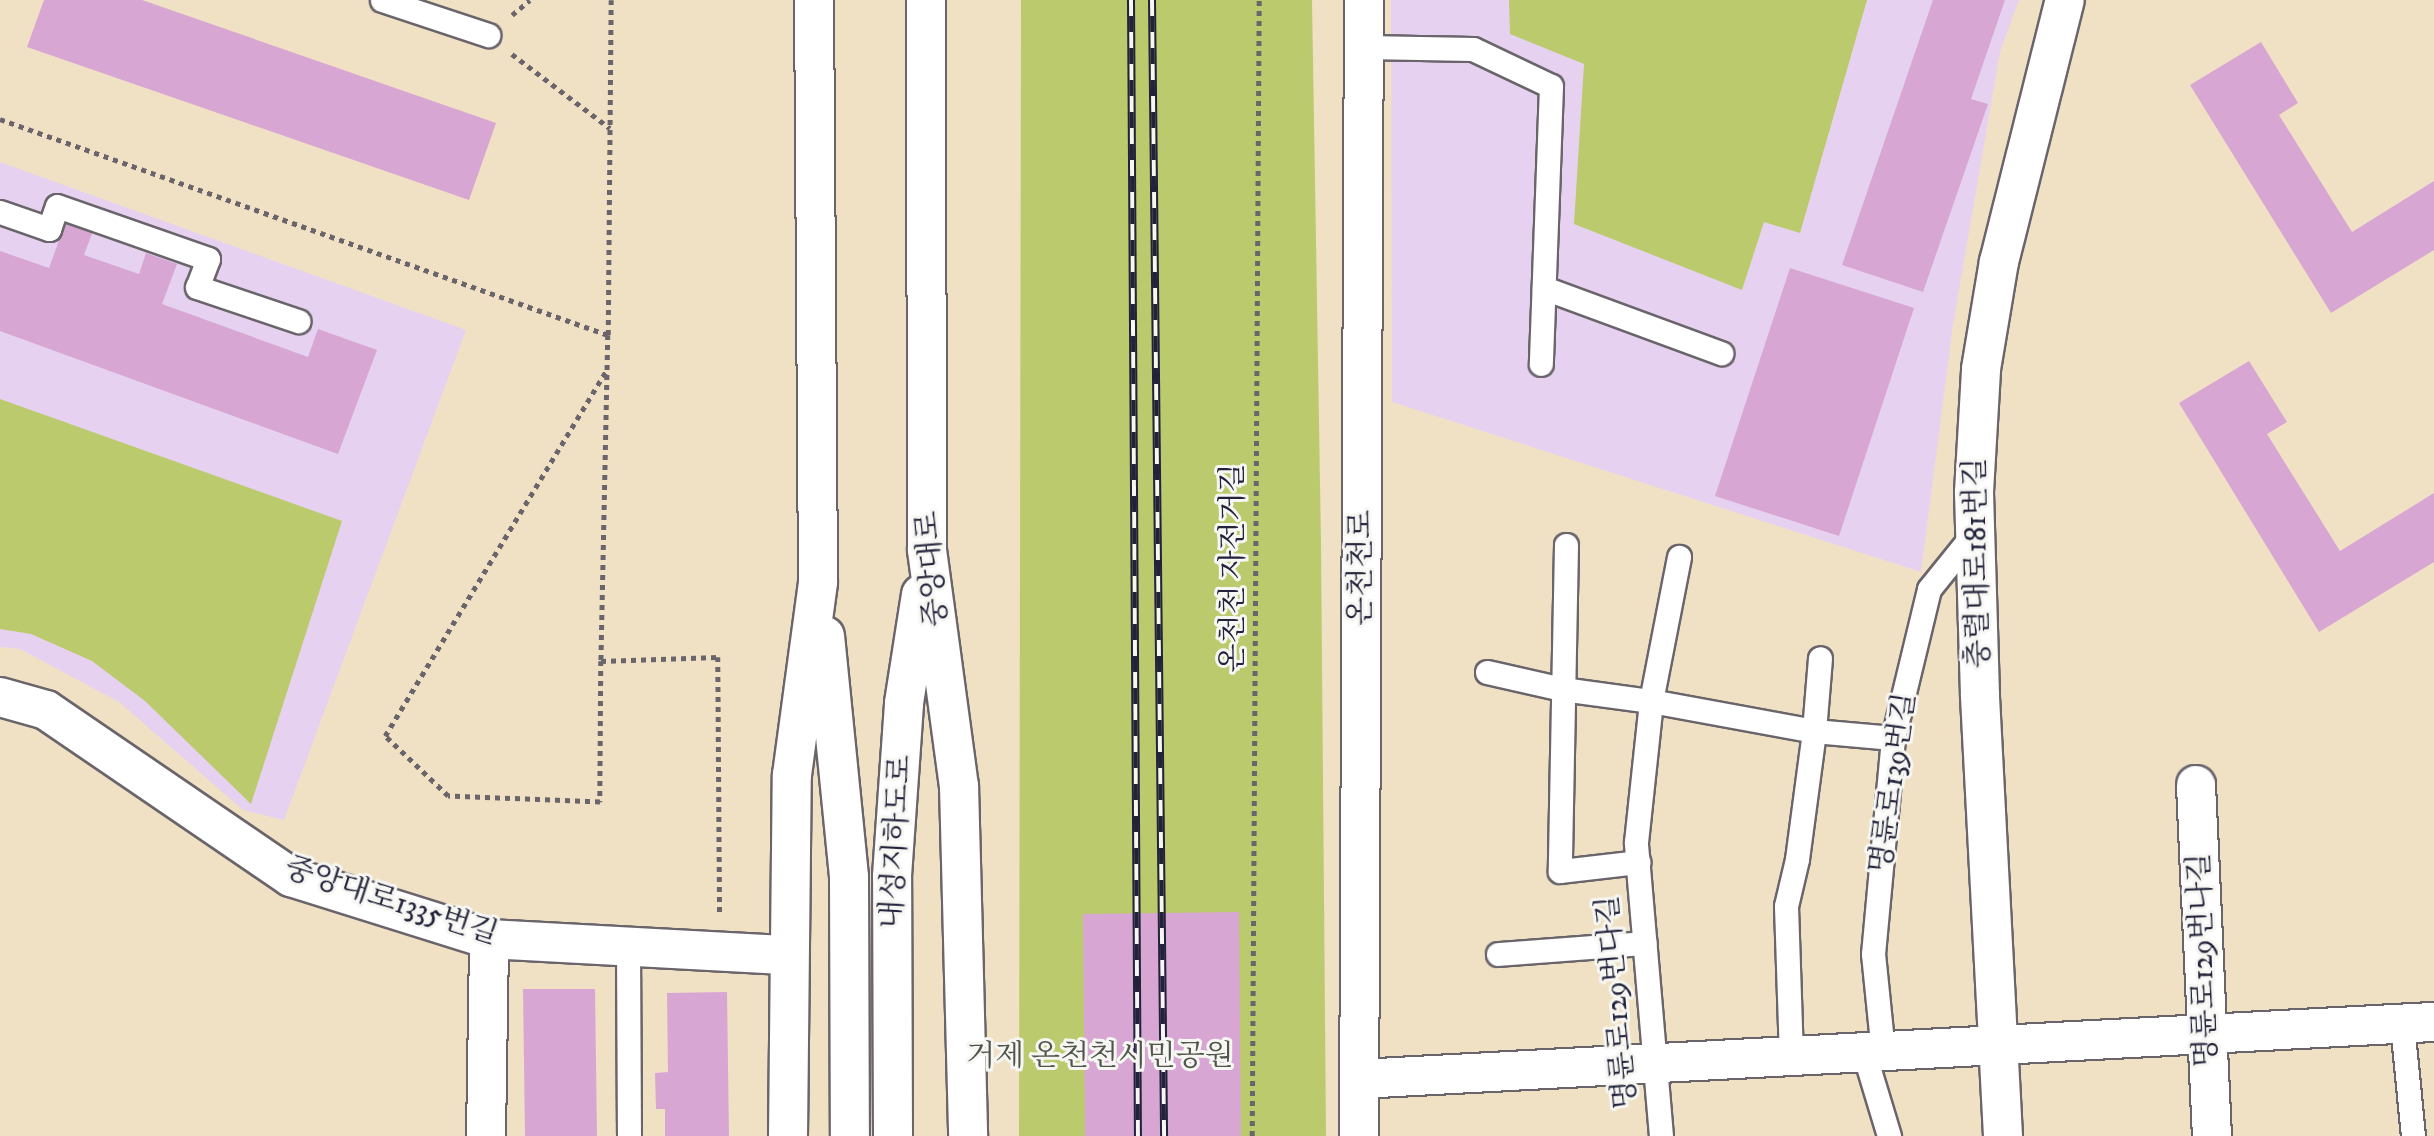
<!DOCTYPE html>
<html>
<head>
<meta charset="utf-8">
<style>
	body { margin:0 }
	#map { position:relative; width:2434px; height:1136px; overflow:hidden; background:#f0e1c5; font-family:"IM FELL DW Pica","Noto Serif KR",serif }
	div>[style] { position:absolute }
	.built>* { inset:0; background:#e6d2f0 }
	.green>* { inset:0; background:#bbca6d }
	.building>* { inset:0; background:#d7a6d3 }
	.path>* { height:4.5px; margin-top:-2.25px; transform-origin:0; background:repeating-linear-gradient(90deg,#6a656b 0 5px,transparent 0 10px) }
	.roads { filter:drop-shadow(2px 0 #6a656b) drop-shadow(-2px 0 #6a656b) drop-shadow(0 2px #6a656b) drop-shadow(0 -2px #6a656b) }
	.service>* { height:23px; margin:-11.5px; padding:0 11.5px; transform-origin:11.5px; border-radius:11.5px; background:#fff }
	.minor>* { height:38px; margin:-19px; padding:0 19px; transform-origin:19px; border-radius:19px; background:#fff }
	.tertiary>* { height:38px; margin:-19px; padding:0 19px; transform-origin:19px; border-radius:19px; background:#fff }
	.primary>* { height:38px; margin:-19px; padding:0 19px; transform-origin:19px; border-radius:19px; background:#fff }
	.rail>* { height:8px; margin-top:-4px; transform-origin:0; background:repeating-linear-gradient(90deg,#f6f6f2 0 16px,#22223b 0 32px); box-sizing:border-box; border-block:2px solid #22223b }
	span { translate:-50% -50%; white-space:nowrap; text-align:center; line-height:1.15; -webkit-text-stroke:6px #f6f6f2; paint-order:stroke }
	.street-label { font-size:30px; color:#22223b }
	.park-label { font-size:30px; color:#50544a }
</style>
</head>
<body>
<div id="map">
	<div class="built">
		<i style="clip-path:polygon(1391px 0,2019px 0,2000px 52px,1953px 325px,1921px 572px,1392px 402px)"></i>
		<i style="clip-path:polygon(0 162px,466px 330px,284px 820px,243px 810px,119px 702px,20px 649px,0 647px)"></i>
	</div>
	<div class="green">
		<i style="clip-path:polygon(1021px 0,1312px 0,1321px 543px,1326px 1136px,1019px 1136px)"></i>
		<i style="clip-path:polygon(1509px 0,1867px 0,1800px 233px,1764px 222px,1742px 290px,1574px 224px,1584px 64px,1510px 34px)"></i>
		<i style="clip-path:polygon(0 399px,342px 521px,251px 804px,145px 701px,92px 661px,31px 634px,0 629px)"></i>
	</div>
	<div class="building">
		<i style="clip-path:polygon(44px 0,142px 0,496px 123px,469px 200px,27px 47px)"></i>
		<i style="clip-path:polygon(1933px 0,2005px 0,1971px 99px,1988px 104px,1923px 292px,1842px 265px)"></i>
		<i style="clip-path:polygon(2261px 42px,2298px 103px,2279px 115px,2352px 232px,2434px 181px,2434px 250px,2331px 313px,2190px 85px)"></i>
		<i style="clip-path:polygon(66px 221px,93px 231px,84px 255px,139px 274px,146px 253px,177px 264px,162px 304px,308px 357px,318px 329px,377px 350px,338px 454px,0 331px,0 251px,49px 268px)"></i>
		<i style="clip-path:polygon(1790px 268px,1914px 308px,1839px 536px,1715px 496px)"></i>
		<i style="clip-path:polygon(2249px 361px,2287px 422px,2267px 434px,2340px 551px,2434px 493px,2434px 562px,2319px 632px,2179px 403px)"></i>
		<i style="clip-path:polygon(1239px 912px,1241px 1136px,1085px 1136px,1083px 914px)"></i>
		<i style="clip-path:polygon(523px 989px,595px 989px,597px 1136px,525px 1136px)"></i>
		<i style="clip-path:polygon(727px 992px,729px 1136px,665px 1136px,665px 1109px,656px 1109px,655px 1073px,668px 1072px,667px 993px)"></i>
	</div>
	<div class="path">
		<i style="left:512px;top:15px;width:23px;rotate:-40deg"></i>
		<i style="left:512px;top:54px;width:123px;rotate:37.1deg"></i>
		<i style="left:0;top:119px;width:645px;rotate:19.56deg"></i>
		<i style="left:608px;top:335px;width:335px;rotate:-89.5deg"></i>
		<i style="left:608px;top:335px;width:326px;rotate:91.2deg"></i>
		<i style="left:601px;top:661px;width:117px;rotate:-2deg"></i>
		<i style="left:718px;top:657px;width:256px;rotate:89.6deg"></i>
		<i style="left:601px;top:661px;width:141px;rotate:90.4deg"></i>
		<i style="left:600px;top:802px;width:152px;rotate:-177.7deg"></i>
		<i style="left:448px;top:796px;width:87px;rotate:-136.4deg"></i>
		<i style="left:385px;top:736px;width:428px;rotate:-58.8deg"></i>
		<i style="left:1252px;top:1136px;width:1136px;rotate:-89.65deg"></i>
	</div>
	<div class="roads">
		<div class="service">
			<i style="left:382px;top:0;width:112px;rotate:18.3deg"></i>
			<i style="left:1365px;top:47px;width:108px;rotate:1.1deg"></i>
			<i style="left:1473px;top:49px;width:86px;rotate:25.4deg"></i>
			<i style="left:1551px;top:86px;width:278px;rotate:92.1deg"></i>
			<i style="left:0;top:212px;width:52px;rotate:19.1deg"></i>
			<i style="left:49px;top:229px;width:24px;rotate:-71deg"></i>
			<i style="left:57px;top:206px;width:160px;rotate:19.3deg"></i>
			<i style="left:208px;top:259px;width:30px;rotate:111deg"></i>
			<i style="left:197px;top:287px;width:107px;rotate:18.6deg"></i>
			<i style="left:1544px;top:288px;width:189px;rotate:20.2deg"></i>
			<i style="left:1566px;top:545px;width:326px;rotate:91.1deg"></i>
			<i style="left:1560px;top:871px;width:79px;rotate:-6.6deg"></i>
			<i style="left:1487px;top:672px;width:77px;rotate:12.8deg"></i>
			<i style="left:1562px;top:689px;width:90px;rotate:7.7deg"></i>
			<i style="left:1651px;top:701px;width:166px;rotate:10.4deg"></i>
			<i style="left:1814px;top:731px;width:79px;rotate:5.1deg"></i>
			<i style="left:628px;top:946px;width:190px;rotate:89.7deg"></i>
			<i style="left:1498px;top:954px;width:147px;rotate:-4.3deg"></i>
			<i style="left:2402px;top:1024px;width:113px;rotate:84.4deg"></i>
			<i style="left:1883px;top:1052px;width:99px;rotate:-95.8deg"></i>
			<i style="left:1873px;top:954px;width:217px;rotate:-84.7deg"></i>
			<i style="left:1893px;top:738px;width:153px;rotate:-76.4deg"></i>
			<i style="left:1929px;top:589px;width:73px;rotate:-51.1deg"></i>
			<i style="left:1864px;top:1053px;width:87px;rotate:73.2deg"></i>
			<i style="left:1791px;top:1057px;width:151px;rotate:-91.9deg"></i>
			<i style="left:1786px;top:906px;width:48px;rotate:-76.8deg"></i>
			<i style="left:1797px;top:859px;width:129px;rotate:-82.4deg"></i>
			<i style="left:1814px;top:731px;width:73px;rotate:-85.3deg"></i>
			<i style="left:1661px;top:1136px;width:295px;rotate:-94.9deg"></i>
			<i style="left:1636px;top:842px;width:142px;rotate:-83.9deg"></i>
			<i style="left:1651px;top:701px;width:147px;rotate:-79deg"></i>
		</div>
		<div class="minor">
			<i style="left:0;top:697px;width:48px;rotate:15.8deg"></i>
			<i style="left:46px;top:710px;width:297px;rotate:34.3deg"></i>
			<i style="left:291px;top:877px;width:207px;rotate:17.4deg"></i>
			<i style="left:489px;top:939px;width:299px;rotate:3.1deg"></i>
			<i style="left:2196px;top:785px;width:351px;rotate:87.4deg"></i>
			<i style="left:1359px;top:1079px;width:1077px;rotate:-3.04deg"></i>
			<i style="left:486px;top:1136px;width:197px;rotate:-89.1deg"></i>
			<i style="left:2003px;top:1136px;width:442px;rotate:-93deg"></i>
			<i style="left:1980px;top:695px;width:203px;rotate:-91.7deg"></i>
			<i style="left:1974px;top:492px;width:123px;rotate:-86.7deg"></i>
			<i style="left:1981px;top:369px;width:109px;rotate:-80.5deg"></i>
			<i style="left:1999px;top:262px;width:270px;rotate:-75.9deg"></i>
		</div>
		<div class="tertiary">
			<i style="left:1359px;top:1136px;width:1136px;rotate:-89.75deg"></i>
		</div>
		<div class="primary">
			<i style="left:926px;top:0;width:550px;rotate:89.9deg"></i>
			<i style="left:927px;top:550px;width:238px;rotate:82.3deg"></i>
			<i style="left:959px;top:786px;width:350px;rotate:88.5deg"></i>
			<i style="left:825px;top:636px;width:242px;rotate:84.3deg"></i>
			<i style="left:849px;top:877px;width:259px;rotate:89.8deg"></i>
			<i style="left:788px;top:1136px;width:361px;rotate:-89.4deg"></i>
			<i style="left:792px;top:775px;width:195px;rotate:-82.3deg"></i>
			<i style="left:818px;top:582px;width:582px;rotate:-90.39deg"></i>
			<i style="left:893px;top:1136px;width:260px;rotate:-90.2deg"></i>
			<i style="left:892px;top:876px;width:173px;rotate:-86deg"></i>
			<i style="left:904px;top:703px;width:110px;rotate:-81.1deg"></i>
		</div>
	</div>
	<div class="rail">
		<i style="left:1131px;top:0;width:1136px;rotate:89.65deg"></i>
		<i style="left:1152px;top:0;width:1136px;rotate:89.39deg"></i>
	</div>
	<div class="street-label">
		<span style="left:1978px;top:563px;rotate:-91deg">충렬대로181번길</span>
		<span style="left:1234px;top:568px;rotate:-90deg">온천천 자전거길</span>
		<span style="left:1362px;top:568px;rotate:-90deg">온천천로</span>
		<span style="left:933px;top:569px;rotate:-95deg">중앙대로</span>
		<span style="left:1894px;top:783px;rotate:-82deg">명륜로139번길</span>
		<span style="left:897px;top:842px;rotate:-87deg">내성지하도로</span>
		<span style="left:391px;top:902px;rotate:18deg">중앙대로1335번길</span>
		<span style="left:2204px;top:960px;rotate:-92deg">명륜로129번나길</span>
		<span style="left:1618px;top:1002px;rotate:-95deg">명륜로129번다길</span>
	</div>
	<div class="park-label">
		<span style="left:1100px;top:1057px">거제 온천천시민공원</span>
	</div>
</div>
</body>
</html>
